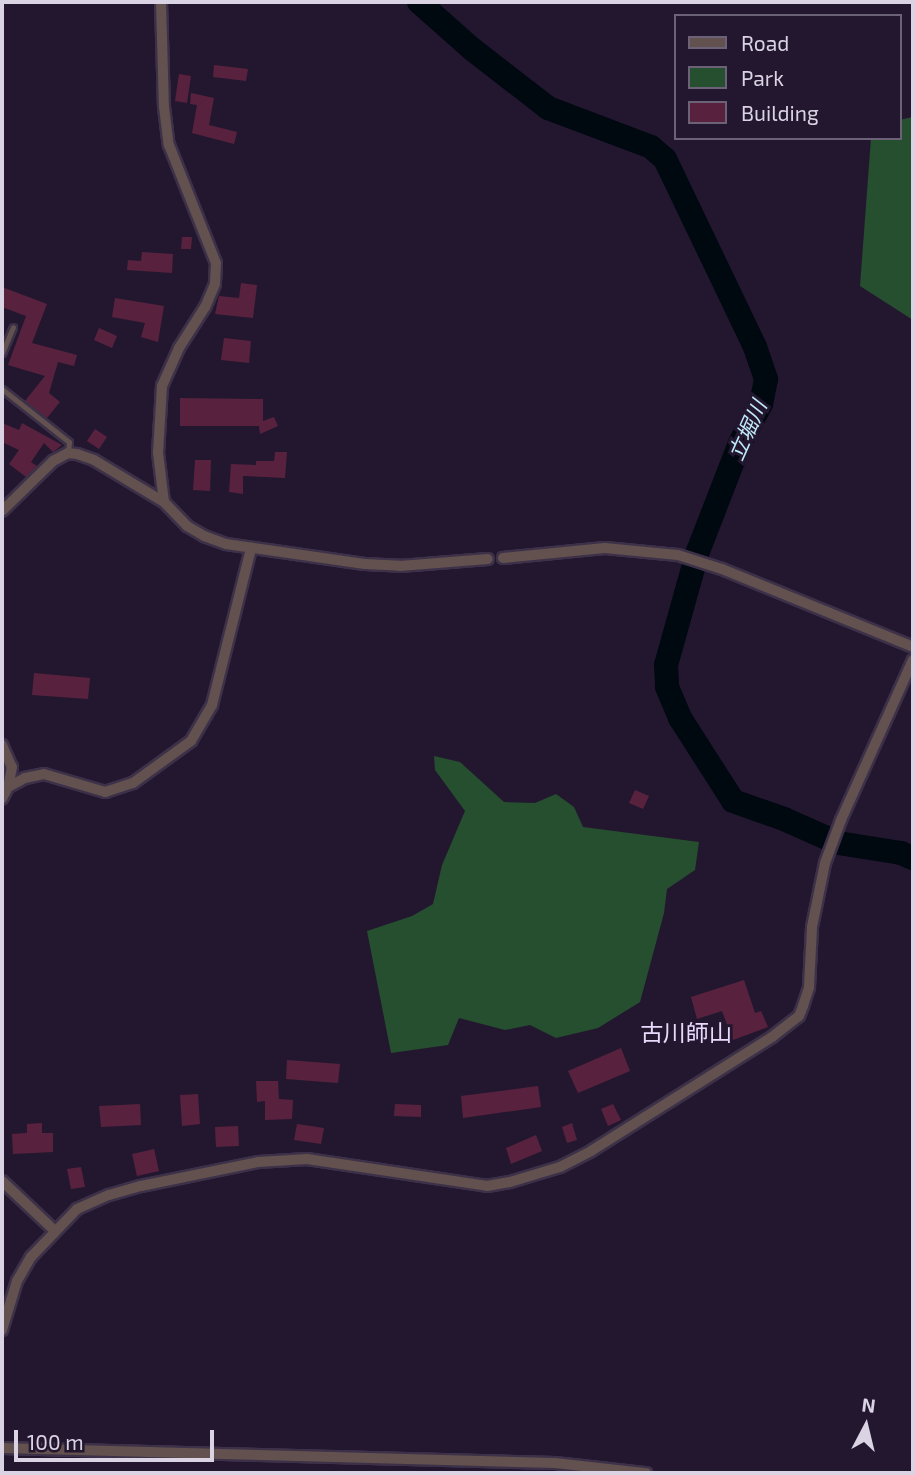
<!DOCTYPE html>
<html>
<head>
<meta charset="utf-8">
<style>
	body { margin:0 }
	#map { position:relative; width:915px; height:1475px; overflow:hidden; background:#231730; font-family:"Exo 2","Noto Sans JP",sans-serif }
	div>[style] { position:absolute }
	.green>* { inset:0; background:#254f2f }
	.river>* { height:24px; margin:-12px; padding:0 12px; transform-origin:12px; border-radius:12px; background:#000810 }
	.building>* { inset:0; background:#58223e }
	.roads { filter:drop-shadow(2px 0 #3d3149) drop-shadow(-2px 0 #3d3149) drop-shadow(0 2px #3d3149) drop-shadow(0 -2px #3d3149) }
	.service>* { height:5px; margin:-2.5px; padding:0 2.5px; transform-origin:2.5px; border-radius:2.5px; background:#62514e }
	.minor>* { height:10px; margin:-5px; padding:0 5px; transform-origin:5px; border-radius:5px; background:#62514e }
	span { translate:-50% -50%; white-space:nowrap; text-align:center; line-height:1.15; -webkit-text-stroke:6px #231730; paint-order:stroke }
	.water-label { font-size:21px; color:#c1eafa; font-style:italic }
	.quarter-label { font-size:23px; color:#e8d9fc }
	.frame { position:absolute; inset:0; border:4px solid #dad3e4; pointer-events:none }
	.legend { position:absolute; left:674px; top:14px; width:228px; height:126px; box-sizing:border-box; background:#231730; border:2px solid #6c6278; margin:0; padding:9px 12px; list-style:none; font-size:21px; color:#dad3e4 }
	.legend li { display:flex; align-items:center; gap:14px; height:35px }
	.legend b { width:35px; border:2px solid #6c6278 }
	.north { position:absolute; left:831px; top:1391px; width:70px; height:70px; -webkit-text-stroke:5px #231730; paint-order:stroke; rotate:7deg; font-size:19px; font-weight:700; line-height:28px; text-align:center; color:#dad3e4 }
	.north::after { content:''; display:block; margin:auto; width:24px; height:32px; background:#dad3e4; clip-path:polygon(50% 0,100% 100%,50% 72%,0 100%) }
	.scale { position:absolute; left:14px; top:1430px; width:200px; height:32px; box-sizing:border-box; border:4px solid #dad3e4; border-top:0; padding-left:9px; font-size:21px; line-height:24px; white-space:nowrap; color:#dad3e4; -webkit-text-stroke:5px #231730; paint-order:stroke }
</style>
</head>
<body>
<div id="map">
	<div class="green">
		<i style="clip-path:polygon(913px 117px,913px 320px,860px 286px,871px 138px,899px 138px,899px 120px)"></i>
		<i style="clip-path:polygon(434px 756px,460px 762px,504px 802px,535px 803px,556px 794px,574px 807px,583px 827px,699px 842px,695px 870px,667px 889px,664px 913px,640px 1002px,598px 1028px,556px 1038px,530px 1025px,505px 1030px,459px 1018px,448px 1045px,391px 1053px,367px 931px,412px 916px,433px 904px,442px 865px,465px 811px,435px 770px)"></i>
	</div>
	<div class="river">
		<i style="left:419px;top:2px;width:71px;rotate:41.6deg"></i>
		<i style="left:472px;top:49px;width:96px;rotate:37.8deg"></i>
		<i style="left:548px;top:108px;width:110px;rotate:20.7deg"></i>
		<i style="left:651px;top:147px;width:18px;rotate:41deg"></i>
		<i style="left:665px;top:159px;width:208px;rotate:64.4deg"></i>
		<i style="left:755px;top:347px;width:34px;rotate:71deg"></i>
		<i style="left:766px;top:379px;width:25px;rotate:101deg"></i>
		<i style="left:761px;top:404px;width:44px;rotate:118.3deg"></i>
		<i style="left:740px;top:443px;width:119px;rotate:111.2deg"></i>
		<i style="left:697px;top:554px;width:115px;rotate:105.6deg"></i>
		<i style="left:666px;top:665px;width:22px;rotate:87deg"></i>
		<i style="left:667px;top:687px;width:34px;rotate:67deg"></i>
		<i style="left:680px;top:718px;width:98px;rotate:57.4deg"></i>
		<i style="left:733px;top:801px;width:54px;rotate:19.4deg"></i>
		<i style="left:784px;top:819px;width:59px;rotate:24deg"></i>
		<i style="left:838px;top:843px;width:64px;rotate:9deg"></i>
		<i style="left:901px;top:853px;width:13px;rotate:23deg"></i>
	</div>
	<div class="building">
		<i style="clip-path:polygon(214px 65px,248px 69px,246px 81px,213px 77px)"></i>
		<i style="clip-path:polygon(179px 74px,191px 76px,187px 103px,175px 101px)"></i>
		<i style="clip-path:polygon(191px 93px,214px 98px,209px 125px,237px 132px,234px 144px,192px 133px,197px 105px,190px 104px)"></i>
		<i style="clip-path:polygon(182px 237px,192px 237px,191px 249px,181px 249px)"></i>
		<i style="clip-path:polygon(142px 252px,173px 254px,172px 273px,127px 270px,128px 260px,141px 261px)"></i>
		<i style="clip-path:polygon(241px 283px,257px 285px,253px 318px,215px 314px,219px 296px,239px 298px)"></i>
		<i style="clip-path:polygon(2px 287px,47px 304px,32px 343px,77px 355px,74px 366px,58px 362px,49px 393px,60px 402px,47px 418px,25px 401px,45px 376px,8px 365px,26px 316px,2px 307px)"></i>
		<i style="clip-path:polygon(115px 298px,164px 306px,158px 342px,141px 337px,145px 323px,112px 317px)"></i>
		<i style="clip-path:polygon(99px 328px,117px 336px,112px 348px,94px 340px)"></i>
		<i style="clip-path:polygon(224px 338px,251px 341px,249px 363px,221px 360px)"></i>
		<i style="clip-path:polygon(180px 398px,263px 399px,263px 421px,274px 417px,278px 426px,260px 434px,259px 426px,180px 426px)"></i>
		<i style="clip-path:polygon(2px 423px,19px 430px,22px 423px,62px 445px,53px 452px,44px 443px,31px 462px,37px 466px,26px 477px,9px 464px,19px 450px,2px 442px)"></i>
		<i style="clip-path:polygon(95px 429px,107px 437px,99px 449px,87px 441px)"></i>
		<i style="clip-path:polygon(275px 452px,287px 452px,285px 478px,243px 476px,243px 494px,229px 492px,231px 464px,256px 465px,256px 461px,274px 461px)"></i>
		<i style="clip-path:polygon(195px 460px,211px 460px,210px 491px,193px 490px)"></i>
		<i style="clip-path:polygon(34px 673px,90px 678px,88px 699px,32px 695px)"></i>
		<i style="clip-path:polygon(635px 790px,649px 796px,643px 809px,629px 803px)"></i>
		<i style="clip-path:polygon(744px 980px,755px 1013px,761px 1011px,768px 1027px,733px 1040px,722px 1011px,697px 1019px,691px 997px)"></i>
		<i style="clip-path:polygon(621px 1048px,630px 1071px,578px 1093px,568px 1071px)"></i>
		<i style="clip-path:polygon(287px 1060px,340px 1064px,338px 1083px,286px 1079px)"></i>
		<i style="clip-path:polygon(256px 1081px,278px 1081px,279px 1099px,293px 1100px,292px 1119px,265px 1120px,265px 1101px,257px 1102px)"></i>
		<i style="clip-path:polygon(538px 1086px,541px 1107px,463px 1118px,461px 1096px)"></i>
		<i style="clip-path:polygon(198px 1094px,200px 1124px,182px 1126px,180px 1095px)"></i>
		<i style="clip-path:polygon(140px 1104px,141px 1125px,101px 1127px,99px 1106px)"></i>
		<i style="clip-path:polygon(395px 1104px,421px 1105px,421px 1117px,394px 1116px)"></i>
		<i style="clip-path:polygon(613px 1104px,621px 1120px,608px 1126px,601px 1109px)"></i>
		<i style="clip-path:polygon(42px 1123px,42px 1133px,53px 1133px,53px 1152px,13px 1154px,12px 1134px,27px 1133px,27px 1124px)"></i>
		<i style="clip-path:polygon(572px 1123px,577px 1140px,567px 1143px,562px 1127px)"></i>
		<i style="clip-path:polygon(297px 1124px,324px 1128px,321px 1144px,294px 1140px)"></i>
		<i style="clip-path:polygon(238px 1126px,239px 1146px,216px 1147px,215px 1127px)"></i>
		<i style="clip-path:polygon(536px 1135px,542px 1151px,511px 1164px,506px 1148px)"></i>
		<i style="clip-path:polygon(154px 1149px,159px 1171px,137px 1176px,132px 1154px)"></i>
		<i style="clip-path:polygon(81px 1167px,85px 1187px,71px 1189px,67px 1169px)"></i>
	</div>
	<div class="roads">
		<div class="service">
			<i style="left:2px;top:353px;width:28px;rotate:-67deg"></i>
			<i style="left:2px;top:389px;width:85px;rotate:38.3deg"></i>
			<i style="left:69px;top:442px;width:11px;rotate:95deg"></i>
		</div>
		<div class="minor">
			<i style="left:161px;top:2px;width:105px;rotate:88.4deg"></i>
			<i style="left:164px;top:107px;width:38px;rotate:83deg"></i>
			<i style="left:169px;top:145px;width:127px;rotate:68.3deg"></i>
			<i style="left:216px;top:263px;width:21px;rotate:93deg"></i>
			<i style="left:215px;top:284px;width:25px;rotate:113deg"></i>
			<i style="left:205px;top:307px;width:49px;rotate:122.4deg"></i>
			<i style="left:179px;top:348px;width:42px;rotate:114.1deg"></i>
			<i style="left:162px;top:386px;width:67px;rotate:93.4deg"></i>
			<i style="left:158px;top:453px;width:49px;rotate:83deg"></i>
			<i style="left:2px;top:511px;width:71px;rotate:-44.4deg"></i>
			<i style="left:53px;top:461px;width:17px;rotate:-28deg"></i>
			<i style="left:68px;top:453px;width:9px;rotate:6deg"></i>
			<i style="left:77px;top:454px;width:18px;rotate:19deg"></i>
			<i style="left:94px;top:460px;width:82px;rotate:31deg"></i>
			<i style="left:164px;top:502px;width:33px;rotate:46deg"></i>
			<i style="left:187px;top:526px;width:20px;rotate:30deg"></i>
			<i style="left:204px;top:536px;width:23px;rotate:20deg"></i>
			<i style="left:226px;top:544px;width:140px;rotate:8.2deg"></i>
			<i style="left:365px;top:564px;width:35px;rotate:3deg"></i>
			<i style="left:400px;top:566px;width:88px;rotate:-4.5deg"></i>
			<i style="left:503px;top:558px;width:102px;rotate:-5.6deg"></i>
			<i style="left:605px;top:548px;width:73px;rotate:5.5deg"></i>
			<i style="left:678px;top:555px;width:46px;rotate:17.7deg"></i>
			<i style="left:722px;top:569px;width:206px;rotate:22.2deg"></i>
			<i style="left:2px;top:745px;width:24px;rotate:66deg"></i>
			<i style="left:12px;top:767px;width:20px;rotate:101deg"></i>
			<i style="left:8px;top:787px;width:13px;rotate:117deg"></i>
			<i style="left:8px;top:787px;width:19px;rotate:-28deg"></i>
			<i style="left:25px;top:778px;width:19px;rotate:-12deg"></i>
			<i style="left:44px;top:774px;width:64px;rotate:16.4deg"></i>
			<i style="left:105px;top:792px;width:29px;rotate:-18deg"></i>
			<i style="left:133px;top:783px;width:72px;rotate:-35.9deg"></i>
			<i style="left:191px;top:741px;width:42px;rotate:-59.7deg"></i>
			<i style="left:212px;top:705px;width:162px;rotate:-76deg"></i>
			<i style="left:2px;top:1181px;width:73px;rotate:43.3deg"></i>
			<i style="left:2px;top:1330px;width:51px;rotate:-73deg"></i>
			<i style="left:17px;top:1281px;width:28px;rotate:-60deg"></i>
			<i style="left:31px;top:1257px;width:66px;rotate:-46.2deg"></i>
			<i style="left:77px;top:1209px;width:35px;rotate:-24deg"></i>
			<i style="left:109px;top:1195px;width:33px;rotate:-16deg"></i>
			<i style="left:141px;top:1186px;width:119px;rotate:-11.6deg"></i>
			<i style="left:258px;top:1162px;width:49px;rotate:-3.5deg"></i>
			<i style="left:307px;top:1159px;width:182px;rotate:8.5deg"></i>
			<i style="left:487px;top:1186px;width:23px;rotate:-10deg"></i>
			<i style="left:510px;top:1182px;width:52px;rotate:-16.7deg"></i>
			<i style="left:560px;top:1167px;width:35px;rotate:-27deg"></i>
			<i style="left:591px;top:1151px;width:214px;rotate:-32.2deg"></i>
			<i style="left:772px;top:1037px;width:34px;rotate:-38deg"></i>
			<i style="left:799px;top:1016px;width:11px;rotate:-68deg"></i>
			<i style="left:803px;top:1006px;width:20px;rotate:-72deg"></i>
			<i style="left:809px;top:987px;width:60px;rotate:-87.1deg"></i>
			<i style="left:812px;top:927px;width:65px;rotate:-78.5deg"></i>
			<i style="left:825px;top:863px;width:46px;rotate:-69.6deg"></i>
			<i style="left:841px;top:820px;width:175px;rotate:-65.8deg"></i>
			<i style="left:2px;top:1448px;width:553px;rotate:1.55deg"></i>
			<i style="left:555px;top:1463px;width:92px;rotate:6.3deg"></i>
		</div>
	</div>
	<div class="water-label">
		<span style="left:747px;top:430px;rotate:-66deg">立堀川</span>
	</div>
	<div class="quarter-label">
		<span style="left:686px;top:1032px">古川師山</span>
	</div>
	<div class="frame"></div>
	<ul class="legend">
	<li><b style="height:9px;background:#62514e"></b>Road</li>
	<li><b style="height:19px;background:#254f2f"></b>Park</li>
	<li><b style="height:19px;background:#58223e"></b>Building</li>
	</ul>
	<div class="north">N</div>
	<div class="scale">100 m</div>
</div>
</body>
</html>
